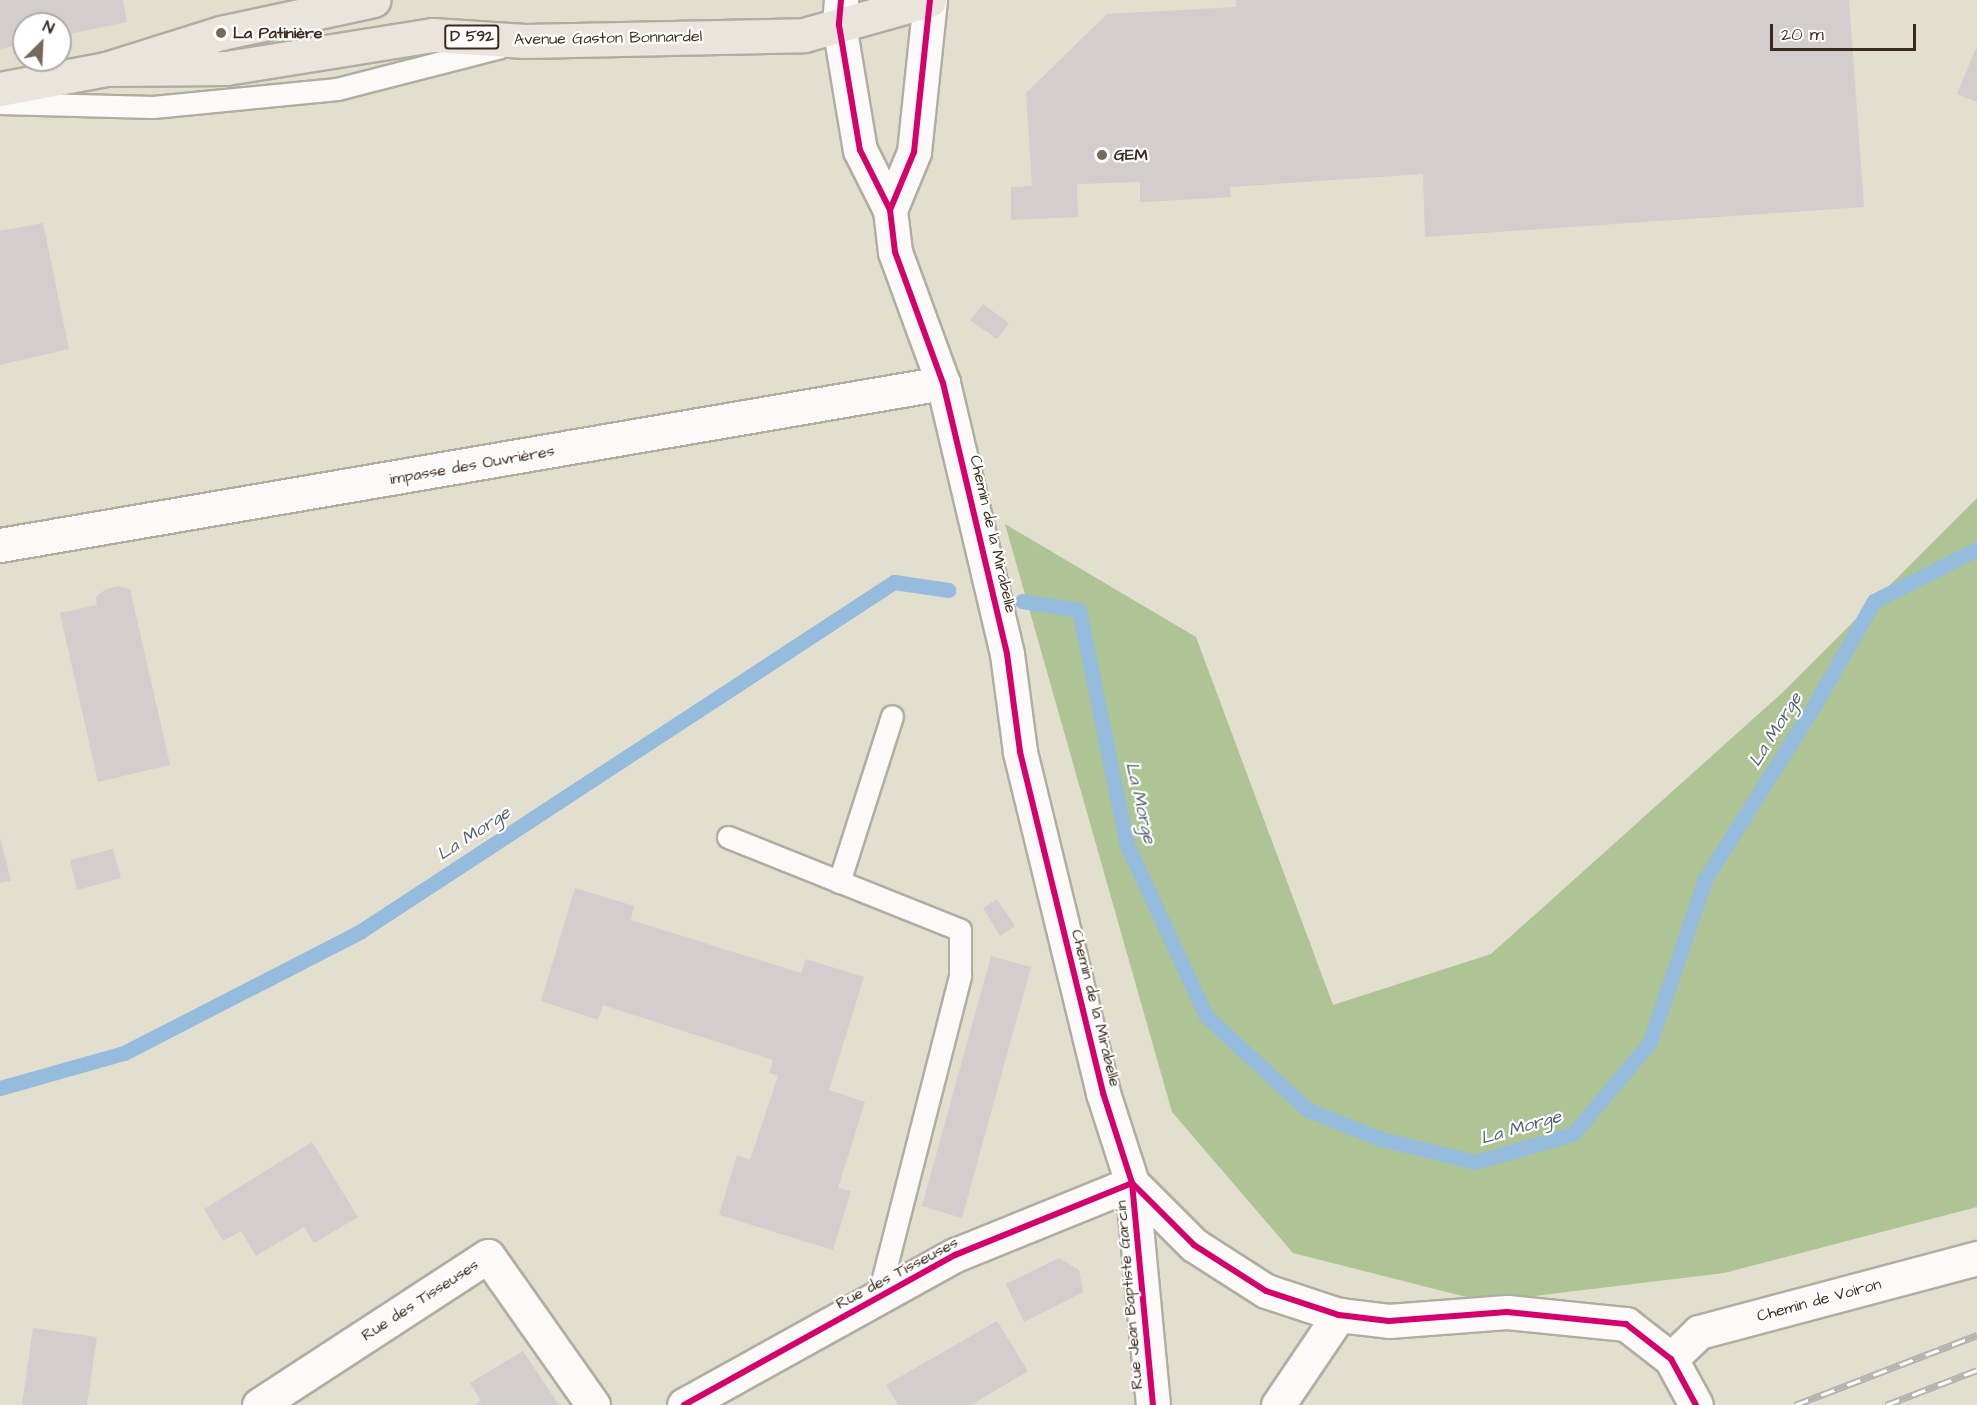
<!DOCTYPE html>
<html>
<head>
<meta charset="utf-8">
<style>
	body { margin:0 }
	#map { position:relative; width:1977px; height:1405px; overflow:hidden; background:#e2dfce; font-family:"Architects Daughter",sans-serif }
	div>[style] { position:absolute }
	.forest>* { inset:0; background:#aec494 }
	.stream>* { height:15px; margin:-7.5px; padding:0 7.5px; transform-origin:7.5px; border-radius:7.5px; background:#95bbdd }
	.building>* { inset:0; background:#d3cdcd }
	.roads { filter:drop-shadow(2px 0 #b0ada1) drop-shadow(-2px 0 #b0ada1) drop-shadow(0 2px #b0ada1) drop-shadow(0 -2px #b0ada1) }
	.lane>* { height:21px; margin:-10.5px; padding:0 10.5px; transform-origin:10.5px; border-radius:10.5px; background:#fbfaf8 }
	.street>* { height:33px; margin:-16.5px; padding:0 16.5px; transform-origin:16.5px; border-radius:16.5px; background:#fbfaf8 }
	.primary>* { height:33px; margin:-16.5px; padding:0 16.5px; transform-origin:16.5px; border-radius:16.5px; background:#ebe4dc }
	.rail>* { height:7px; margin-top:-3.5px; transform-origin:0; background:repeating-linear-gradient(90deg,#fff 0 14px,#b5b3af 0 28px); box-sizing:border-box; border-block:2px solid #b5b3af }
	.cycleway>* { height:6px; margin:-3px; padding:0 3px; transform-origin:3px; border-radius:3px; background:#d6006c }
	.dots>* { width:16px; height:16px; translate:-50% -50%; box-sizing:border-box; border:3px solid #fff; border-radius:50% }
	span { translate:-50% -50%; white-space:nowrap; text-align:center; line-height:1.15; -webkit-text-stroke:4.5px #fff; paint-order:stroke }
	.shield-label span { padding:2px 4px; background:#fff; border:2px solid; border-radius:4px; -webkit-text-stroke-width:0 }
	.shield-label { font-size:15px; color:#3b2a1e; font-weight:700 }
	.poi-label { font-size:16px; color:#3b2a1e; font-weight:700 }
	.left { translate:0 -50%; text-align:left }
	.street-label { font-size:16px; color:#3b2a1e }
	.water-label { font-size:18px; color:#525e6d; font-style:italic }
	.north { position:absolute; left:12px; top:12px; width:60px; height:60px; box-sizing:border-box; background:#fff; border:2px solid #b1aaa5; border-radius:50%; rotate:24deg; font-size:16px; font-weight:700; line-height:24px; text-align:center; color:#3b2a1e }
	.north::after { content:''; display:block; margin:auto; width:21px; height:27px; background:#75695c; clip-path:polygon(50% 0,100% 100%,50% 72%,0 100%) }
	.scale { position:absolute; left:1770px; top:24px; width:146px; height:27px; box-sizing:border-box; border:3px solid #3b2a1e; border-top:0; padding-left:8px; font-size:18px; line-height:21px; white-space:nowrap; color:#3b2a1e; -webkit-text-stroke:4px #fff; paint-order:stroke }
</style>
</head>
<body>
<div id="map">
	<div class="forest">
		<i style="clip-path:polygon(1977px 498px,1977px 1207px,1724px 1273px,1486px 1302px,1293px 1253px,1172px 1112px,1005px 524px,1196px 637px,1333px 1005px,1491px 954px,1782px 693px)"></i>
	</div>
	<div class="stream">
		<i style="left:1022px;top:601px;width:58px;rotate:9deg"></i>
		<i style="left:1079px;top:610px;width:240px;rotate:78.5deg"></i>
		<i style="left:1127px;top:845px;width:188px;rotate:65.2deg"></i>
		<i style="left:1206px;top:1016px;width:139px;rotate:42.7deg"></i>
		<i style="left:1308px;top:1110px;width:79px;rotate:21.7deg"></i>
		<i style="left:1381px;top:1139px;width:97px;rotate:13.7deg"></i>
		<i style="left:1475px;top:1162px;width:102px;rotate:-15.9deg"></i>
		<i style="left:1573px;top:1134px;width:120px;rotate:-50.1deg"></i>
		<i style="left:1650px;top:1042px;width:172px;rotate:-71.4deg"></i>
		<i style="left:1705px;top:879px;width:207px;rotate:-57.8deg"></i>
		<i style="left:1815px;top:704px;width:119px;rotate:-60.2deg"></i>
		<i style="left:1874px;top:601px;width:115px;rotate:-26.8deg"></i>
		<i style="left:0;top:1088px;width:129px;rotate:-15.8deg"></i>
		<i style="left:124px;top:1053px;width:267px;rotate:-27.2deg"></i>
		<i style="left:361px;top:931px;width:637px;rotate:-33.22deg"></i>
		<i style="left:894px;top:582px;width:55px;rotate:8.4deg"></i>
	</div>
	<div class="building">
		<i style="clip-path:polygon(0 0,123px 0,127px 22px,60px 36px,60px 24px,24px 24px,24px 44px,0 49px)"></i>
		<i style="clip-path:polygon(1236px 0,1849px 0,1864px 207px,1425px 237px,1423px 174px,1230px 187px,1231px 197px,1161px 201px,1140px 202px,1140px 182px,1077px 184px,1078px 217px,1011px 220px,1011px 187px,1032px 186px,1026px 93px,1107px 14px,1236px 7px)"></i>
		<i style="clip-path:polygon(1977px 46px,1977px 102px,1957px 94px)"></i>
		<i style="clip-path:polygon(43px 223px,69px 349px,0 365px,0 231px)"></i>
		<i style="clip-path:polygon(983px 304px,1009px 323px,997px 339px,970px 320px)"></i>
		<i style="clip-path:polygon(118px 586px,130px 589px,170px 765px,98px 782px,60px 613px,97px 605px,96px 597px,106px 589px)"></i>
		<i style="clip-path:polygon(0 837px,11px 881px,0 883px)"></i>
		<i style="clip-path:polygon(113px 849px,121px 878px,77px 890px,70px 860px)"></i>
		<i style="clip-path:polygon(575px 888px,634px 906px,631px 920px,801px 973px,806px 959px,864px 977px,829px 1090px,865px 1102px,838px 1188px,851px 1191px,833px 1250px,719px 1215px,737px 1155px,750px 1160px,778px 1076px,769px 1073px,773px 1060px,603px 1005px,598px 1020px,541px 1001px)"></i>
		<i style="clip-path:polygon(997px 899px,1015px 926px,1000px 936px,983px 908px)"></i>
		<i style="clip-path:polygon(991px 956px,1031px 967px,962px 1218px,922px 1206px)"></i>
		<i style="clip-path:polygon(312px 1142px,358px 1217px,314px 1243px,304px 1227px,256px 1256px,241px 1231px,223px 1241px,204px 1209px)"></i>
		<i style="clip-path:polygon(1059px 1258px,1079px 1270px,1083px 1292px,1024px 1322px,1006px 1284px)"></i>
		<i style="clip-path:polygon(997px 1321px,1028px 1371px,971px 1405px,898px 1405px,886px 1385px)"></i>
		<i style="clip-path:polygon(33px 1328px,97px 1337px,87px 1405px,22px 1405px)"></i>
		<i style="clip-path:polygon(523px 1351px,559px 1405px,475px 1405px,481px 1401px,470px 1383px)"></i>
	</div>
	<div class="roads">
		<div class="lane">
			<i style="left:0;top:103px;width:153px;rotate:1.5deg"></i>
			<i style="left:153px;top:107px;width:185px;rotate:-5.6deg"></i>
			<i style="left:337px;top:89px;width:168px;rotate:-14.4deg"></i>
			<i style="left:728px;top:837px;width:250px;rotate:21.8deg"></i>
			<i style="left:960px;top:930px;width:46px;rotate:90deg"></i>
			<i style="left:960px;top:976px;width:332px;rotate:104.3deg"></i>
			<i style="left:839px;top:882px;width:174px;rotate:-72.3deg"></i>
		</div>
		<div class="street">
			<i style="left:841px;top:0;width:25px;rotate:95deg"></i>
			<i style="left:839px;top:25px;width:127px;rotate:80.5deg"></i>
			<i style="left:860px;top:150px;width:67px;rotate:63.4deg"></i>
			<i style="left:890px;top:210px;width:42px;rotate:83.2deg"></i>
			<i style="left:895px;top:252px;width:140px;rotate:69.9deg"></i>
			<i style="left:943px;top:383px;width:278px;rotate:76.7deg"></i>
			<i style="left:1007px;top:654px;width:99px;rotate:82.4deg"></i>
			<i style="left:1020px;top:752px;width:351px;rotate:76.3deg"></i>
			<i style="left:1103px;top:1093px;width:95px;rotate:72.1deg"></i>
			<i style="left:1132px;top:1183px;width:88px;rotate:45deg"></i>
			<i style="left:1194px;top:1245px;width:85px;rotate:32.6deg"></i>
			<i style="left:1266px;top:1291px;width:77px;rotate:18.2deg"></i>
			<i style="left:1339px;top:1315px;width:50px;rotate:6.8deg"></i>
			<i style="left:1389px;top:1321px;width:118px;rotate:-4.4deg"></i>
			<i style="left:1507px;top:1312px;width:120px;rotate:5.8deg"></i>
			<i style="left:1626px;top:1324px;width:57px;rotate:37.9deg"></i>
			<i style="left:1671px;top:1359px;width:52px;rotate:61.5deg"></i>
			<i style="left:890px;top:210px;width:63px;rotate:-67.5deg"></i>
			<i style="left:914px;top:152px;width:153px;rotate:-84deg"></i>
			<i style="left:0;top:545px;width:957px;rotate:-9.75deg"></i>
			<i style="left:1132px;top:1183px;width:223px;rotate:84.6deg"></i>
			<i style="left:1671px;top:1359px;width:39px;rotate:-44deg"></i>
			<i style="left:1699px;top:1332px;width:288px;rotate:-14.9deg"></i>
			<i style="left:259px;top:1405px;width:273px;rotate:-33.1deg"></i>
			<i style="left:488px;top:1256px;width:182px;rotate:54.8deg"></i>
			<i style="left:684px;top:1405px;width:310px;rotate:-29deg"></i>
			<i style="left:955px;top:1255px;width:191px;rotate:-22.1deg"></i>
			<i style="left:1278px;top:1405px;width:109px;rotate:-55.9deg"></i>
		</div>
		<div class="primary">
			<i style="left:106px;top:69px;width:120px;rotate:-0.5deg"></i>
			<i style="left:226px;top:68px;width:209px;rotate:-9.1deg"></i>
			<i style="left:432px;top:35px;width:93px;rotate:3.7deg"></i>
			<i style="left:525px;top:41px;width:279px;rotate:-1.2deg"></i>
			<i style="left:804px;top:35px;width:130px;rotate:-15.6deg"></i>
			<i style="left:0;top:89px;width:108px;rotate:-10.7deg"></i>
			<i style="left:106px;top:69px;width:121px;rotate:-17.4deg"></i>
			<i style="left:221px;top:33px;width:156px;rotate:-12.2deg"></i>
		</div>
	</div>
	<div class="rail">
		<i style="left:1795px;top:1405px;width:195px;rotate:-21deg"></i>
		<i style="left:1886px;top:1405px;width:97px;rotate:-21deg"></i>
	</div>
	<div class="cycleway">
		<i style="left:841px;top:0;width:25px;rotate:95deg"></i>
		<i style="left:839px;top:25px;width:127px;rotate:80.5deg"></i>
		<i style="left:860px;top:150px;width:67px;rotate:63.4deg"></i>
		<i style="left:890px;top:210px;width:42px;rotate:83.2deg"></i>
		<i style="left:895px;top:252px;width:140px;rotate:69.9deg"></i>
		<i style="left:943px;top:383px;width:278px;rotate:76.7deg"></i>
		<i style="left:1007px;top:654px;width:99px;rotate:82.4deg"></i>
		<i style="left:1020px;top:752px;width:351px;rotate:76.3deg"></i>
		<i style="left:1103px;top:1093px;width:95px;rotate:72.1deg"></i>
		<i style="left:1132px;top:1183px;width:88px;rotate:45deg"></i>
		<i style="left:1194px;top:1245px;width:85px;rotate:32.6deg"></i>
		<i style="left:1266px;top:1291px;width:77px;rotate:18.2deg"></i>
		<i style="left:1339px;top:1315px;width:50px;rotate:6.8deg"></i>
		<i style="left:1389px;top:1321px;width:118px;rotate:-4.4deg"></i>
		<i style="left:1507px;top:1312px;width:120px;rotate:5.8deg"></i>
		<i style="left:1626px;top:1324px;width:57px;rotate:37.9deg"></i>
		<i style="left:1671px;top:1359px;width:52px;rotate:61.5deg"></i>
		<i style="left:890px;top:210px;width:63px;rotate:-67.5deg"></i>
		<i style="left:914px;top:152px;width:153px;rotate:-84deg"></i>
		<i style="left:1132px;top:1183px;width:223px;rotate:84.6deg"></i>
		<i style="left:684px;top:1405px;width:310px;rotate:-29deg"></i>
		<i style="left:955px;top:1255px;width:191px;rotate:-22.1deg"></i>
	</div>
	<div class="dots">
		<i style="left:221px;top:33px;background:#75695c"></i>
		<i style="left:1102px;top:155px;background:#75695c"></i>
	</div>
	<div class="shield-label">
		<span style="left:472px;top:37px">D 592</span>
	</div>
	<div class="poi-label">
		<span class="left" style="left:233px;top:33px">La Patinière</span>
		<span class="left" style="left:1114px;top:155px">GEM</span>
	</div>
	<div class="street-label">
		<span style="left:608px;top:38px;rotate:-1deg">Avenue Gaston Bonnardel</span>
		<span style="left:472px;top:465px;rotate:-10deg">impasse des Ouvrières</span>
		<span style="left:993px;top:534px;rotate:77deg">Chemin de la Mirabelle</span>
		<span style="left:1096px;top:1008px;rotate:76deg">Chemin de la Mirabelle</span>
		<span style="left:897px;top:1273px;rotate:-28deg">Rue des Tisseuses</span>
		<span style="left:1129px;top:1295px;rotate:-95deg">Rue Jean Baptiste Garcin</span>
		<span style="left:420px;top:1300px;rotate:-33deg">Rue des Tisseuses</span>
		<span style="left:1819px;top:1300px;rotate:-15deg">Chemin de Voiron</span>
	</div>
	<div class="water-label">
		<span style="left:1776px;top:730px;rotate:-58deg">La Morge</span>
		<span style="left:1140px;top:803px;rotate:77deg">La Morge</span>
		<span style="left:474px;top:834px;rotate:-33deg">La Morge</span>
		<span style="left:1521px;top:1128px;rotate:-16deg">La Morge</span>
	</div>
	<div class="north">N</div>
	<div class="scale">20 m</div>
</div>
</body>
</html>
